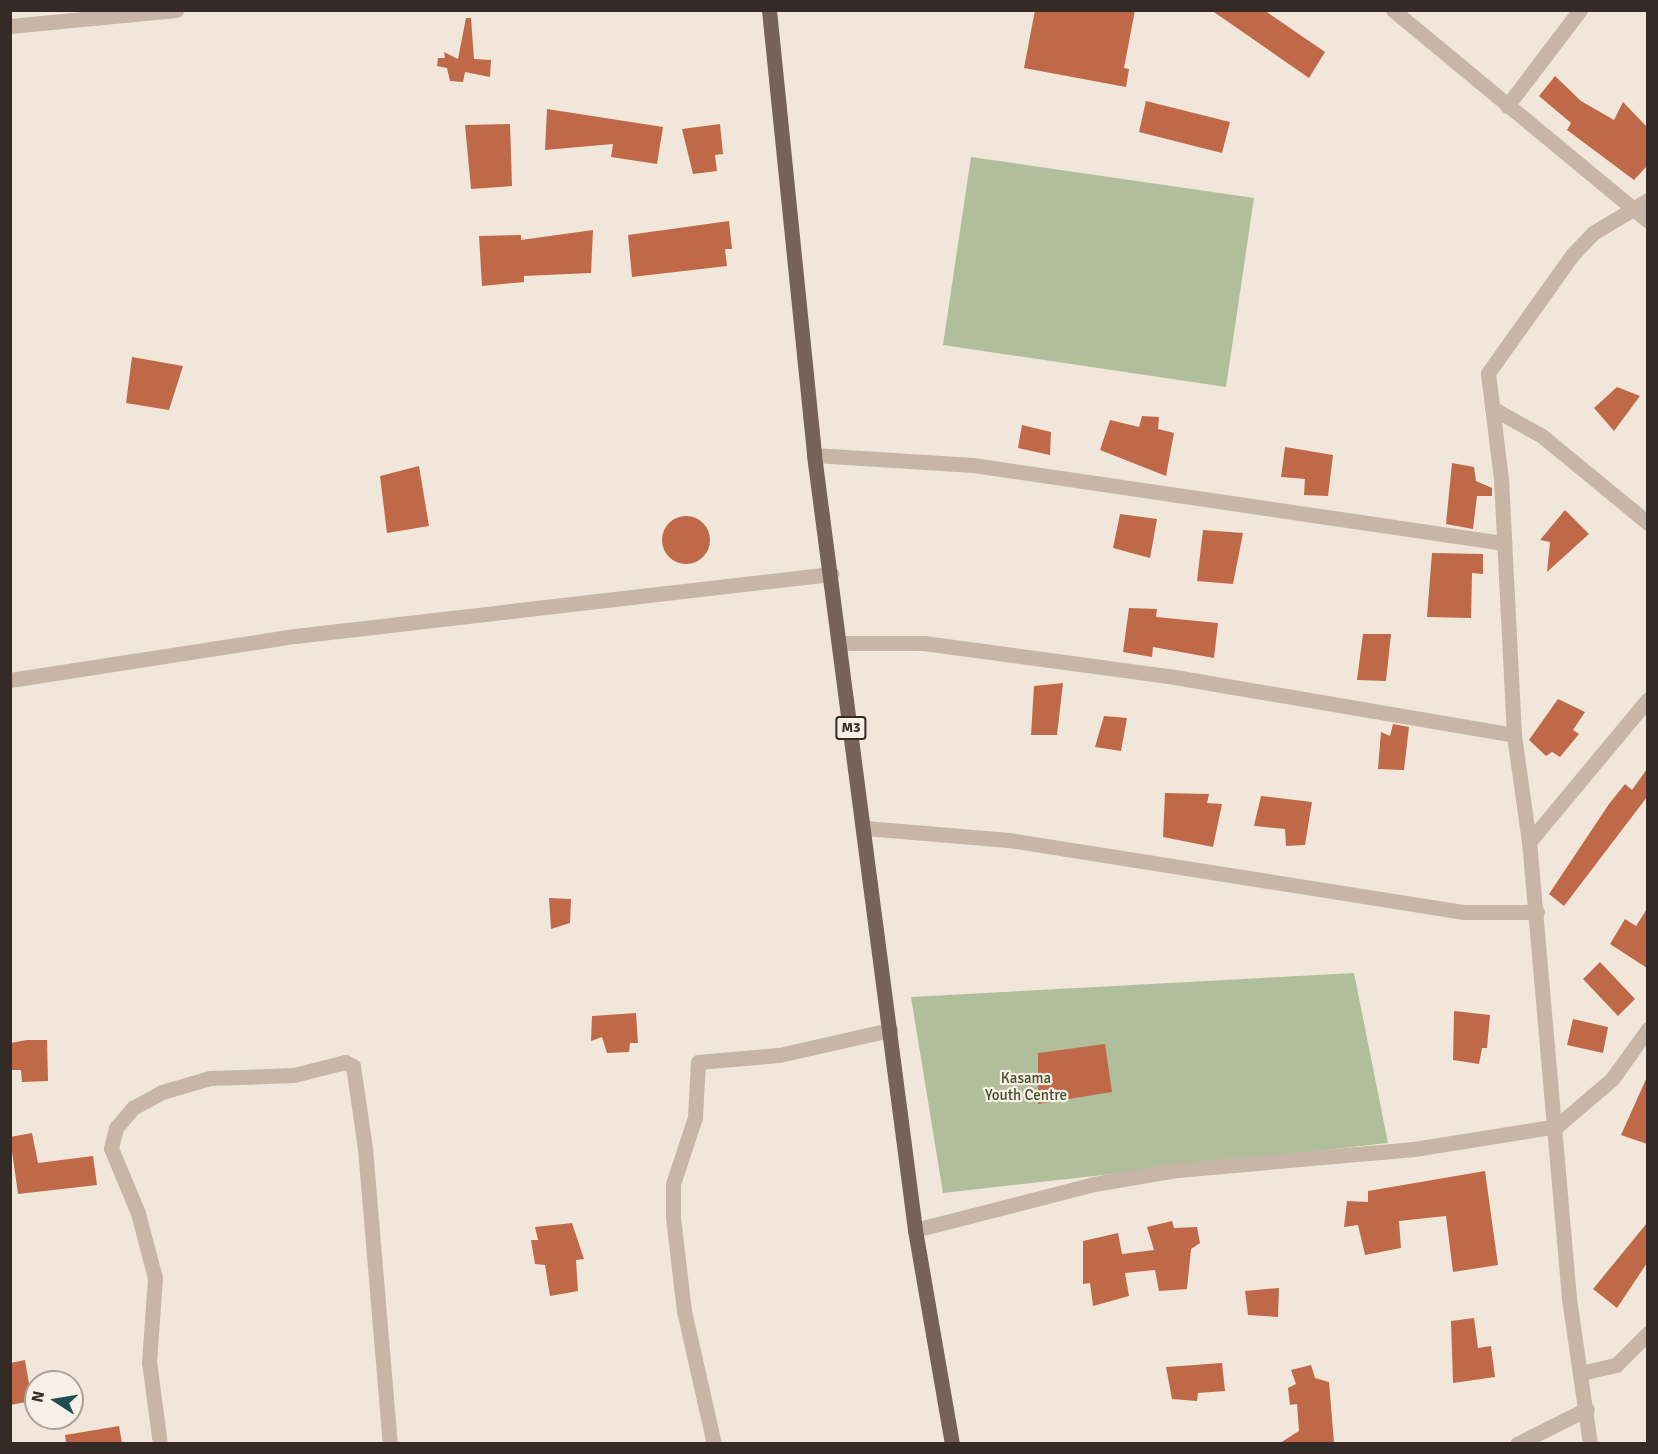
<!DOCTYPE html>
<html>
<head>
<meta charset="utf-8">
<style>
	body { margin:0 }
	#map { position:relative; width:1658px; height:1454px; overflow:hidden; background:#f0e6da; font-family:Signika,sans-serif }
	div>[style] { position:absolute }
	.green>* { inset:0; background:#b1be9b }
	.building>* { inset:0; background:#bf6949 }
	.round { border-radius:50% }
	.minor>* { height:15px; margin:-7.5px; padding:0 7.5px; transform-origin:7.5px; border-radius:7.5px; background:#c7b6a7 }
	.major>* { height:15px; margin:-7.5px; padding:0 7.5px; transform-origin:7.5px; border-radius:7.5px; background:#756359 }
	span { translate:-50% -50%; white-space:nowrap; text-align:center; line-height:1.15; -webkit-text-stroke:4.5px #f8f0e6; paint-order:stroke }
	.shield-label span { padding:2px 4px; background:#f8f0e6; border:2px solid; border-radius:4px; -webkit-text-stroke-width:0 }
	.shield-label { font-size:14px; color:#342b27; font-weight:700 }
	.park-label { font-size:15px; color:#42512c }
	.frame { position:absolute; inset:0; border:12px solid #342b27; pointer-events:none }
	.north { position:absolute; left:24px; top:1370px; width:60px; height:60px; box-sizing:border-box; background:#f8f0e6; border:2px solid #aaa19a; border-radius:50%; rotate:282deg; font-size:16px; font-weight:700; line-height:24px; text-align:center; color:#342b27 }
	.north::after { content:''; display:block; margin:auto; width:21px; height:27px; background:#1f4e53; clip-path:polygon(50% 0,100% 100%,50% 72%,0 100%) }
</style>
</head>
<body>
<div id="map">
	<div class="green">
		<i style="clip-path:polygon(971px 157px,1254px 198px,1226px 387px,943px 345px)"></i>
		<i style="clip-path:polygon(1354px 973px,1388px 1143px,943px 1193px,911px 997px)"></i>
	</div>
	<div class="building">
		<i style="clip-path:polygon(1035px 10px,1135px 10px,1124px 68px,1129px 69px,1126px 87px,1024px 68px)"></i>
		<i style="clip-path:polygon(1211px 10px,1264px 10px,1325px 52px,1309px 78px)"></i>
		<i style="clip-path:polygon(466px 18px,471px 18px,474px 59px,491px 60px,490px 77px,465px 72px,463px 82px,450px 81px,447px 68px,437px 66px,438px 58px,445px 58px,444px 52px,458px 59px)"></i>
		<i style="clip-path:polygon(1555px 76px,1581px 101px,1614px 120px,1623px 102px,1647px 127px,1647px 166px,1634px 180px,1567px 130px,1571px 123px,1539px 96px)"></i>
		<i style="clip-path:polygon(1146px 101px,1230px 122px,1222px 153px,1139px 132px)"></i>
		<i style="clip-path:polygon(547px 109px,663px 127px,657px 164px,611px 157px,613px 144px,545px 150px)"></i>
		<i style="clip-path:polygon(510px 124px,512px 186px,471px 189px,465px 125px)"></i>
		<i style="clip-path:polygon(720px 124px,723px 154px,715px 155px,717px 171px,693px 174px,682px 129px)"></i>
		<i style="clip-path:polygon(729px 221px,732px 249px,725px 249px,727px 266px,632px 277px,628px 235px)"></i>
		<i style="clip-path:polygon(593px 230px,591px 273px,524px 276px,524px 282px,482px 286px,479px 236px,521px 235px,521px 240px)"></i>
		<i style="clip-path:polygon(132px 357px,183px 366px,169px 410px,126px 403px)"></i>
		<i style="clip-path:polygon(1617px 387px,1640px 396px,1614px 431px,1594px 408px)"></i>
		<i style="clip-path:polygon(1142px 416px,1159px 417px,1158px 429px,1174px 433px,1166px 476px,1100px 450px,1110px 420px,1139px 427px)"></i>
		<i style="clip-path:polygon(1022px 425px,1051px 432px,1050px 455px,1018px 448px)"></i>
		<i style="clip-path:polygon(1285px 447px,1333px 455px,1328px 496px,1304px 495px,1305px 479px,1281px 477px)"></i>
		<i style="clip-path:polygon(1452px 463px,1474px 467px,1476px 481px,1492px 488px,1492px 496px,1477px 496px,1473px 529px,1446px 524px)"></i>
		<i style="clip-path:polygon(419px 466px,429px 526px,387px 533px,380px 476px)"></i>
		<i style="clip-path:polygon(1565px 510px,1589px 534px,1547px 572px,1550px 542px,1540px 540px)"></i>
		<i style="clip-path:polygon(1120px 514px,1157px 519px,1150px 558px,1113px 548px)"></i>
		<i class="round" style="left:662px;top:516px;width:48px;height:48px"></i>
		<i style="clip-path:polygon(1203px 530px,1243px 533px,1233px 584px,1197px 581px)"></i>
		<i style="clip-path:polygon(1432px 553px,1483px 554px,1483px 574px,1472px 573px,1471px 618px,1427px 617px)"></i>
		<i style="clip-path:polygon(1129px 608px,1157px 609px,1156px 617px,1218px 623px,1214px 658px,1153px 647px,1152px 657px,1123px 652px)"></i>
		<i style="clip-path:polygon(1363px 634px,1391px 634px,1386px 681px,1357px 680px)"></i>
		<i style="clip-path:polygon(1063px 683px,1057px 735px,1031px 735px,1034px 686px)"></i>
		<i style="clip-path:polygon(1558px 699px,1585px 712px,1573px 730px,1579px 734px,1560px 757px,1552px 752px,1546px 756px,1529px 740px)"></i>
		<i style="clip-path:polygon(1104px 716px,1127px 718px,1121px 751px,1095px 747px)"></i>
		<i style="clip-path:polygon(1393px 724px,1409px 727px,1404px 770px,1378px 769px,1381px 732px,1390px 736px)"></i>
		<i style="clip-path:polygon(1647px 769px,1647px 797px,1564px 906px,1549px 894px,1609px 804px,1625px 784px,1632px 790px)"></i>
		<i style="clip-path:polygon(1165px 793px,1209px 794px,1207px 803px,1222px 804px,1213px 847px,1163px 837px)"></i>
		<i style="clip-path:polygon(1261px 796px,1312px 802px,1305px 845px,1286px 846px,1285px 829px,1254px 826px)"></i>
		<i style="clip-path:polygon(549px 898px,571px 899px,570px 923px,551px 929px)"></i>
		<i style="clip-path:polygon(1647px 909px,1647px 968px,1610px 944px,1625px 919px,1636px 926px)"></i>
		<i style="clip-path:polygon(1600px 962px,1635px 999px,1618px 1016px,1583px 979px)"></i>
		<i style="clip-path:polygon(1454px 1011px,1490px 1015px,1487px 1048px,1482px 1048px,1479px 1064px,1453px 1060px)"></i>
		<i style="clip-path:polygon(636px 1013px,638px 1043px,630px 1043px,629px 1052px,607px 1053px,602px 1037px,591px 1041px,592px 1016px)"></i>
		<i style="clip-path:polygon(1573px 1019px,1608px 1027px,1603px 1053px,1567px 1045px)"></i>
		<i style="clip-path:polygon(27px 1040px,47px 1040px,48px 1081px,22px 1082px,21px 1070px,10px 1070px,10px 1043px)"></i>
		<i style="clip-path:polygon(1105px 1044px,1112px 1092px,1038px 1104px,1038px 1053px)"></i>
		<i style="clip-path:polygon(1647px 1077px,1647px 1144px,1621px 1135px)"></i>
		<i style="clip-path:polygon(32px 1133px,38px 1163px,93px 1156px,97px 1185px,18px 1194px,10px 1137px)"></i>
		<i style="clip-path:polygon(1485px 1171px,1498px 1265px,1453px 1272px,1446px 1216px,1399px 1221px,1401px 1248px,1365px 1255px,1358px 1225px,1344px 1227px,1347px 1201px,1368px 1202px,1368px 1191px)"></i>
		<i style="clip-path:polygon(1172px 1221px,1174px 1228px,1197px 1227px,1200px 1243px,1191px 1249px,1187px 1289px,1159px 1291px,1155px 1270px,1125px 1273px,1129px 1296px,1093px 1306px,1090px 1283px,1083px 1284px,1083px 1241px,1118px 1233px,1122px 1254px,1154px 1250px,1147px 1227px)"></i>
		<i style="clip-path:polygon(572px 1223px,584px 1259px,576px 1260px,578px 1291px,550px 1296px,545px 1265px,535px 1264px,531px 1240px,538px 1240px,535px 1227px)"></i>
		<i style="clip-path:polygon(1647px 1223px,1647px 1263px,1617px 1308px,1593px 1289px)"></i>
		<i style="clip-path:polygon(1279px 1288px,1278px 1317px,1248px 1315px,1245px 1291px)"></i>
		<i style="clip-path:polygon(1474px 1318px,1478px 1348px,1491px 1346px,1495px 1377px,1453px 1383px,1451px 1321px)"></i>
		<i style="clip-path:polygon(25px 1360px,32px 1401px,10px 1405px,10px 1363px)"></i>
		<i style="clip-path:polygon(1222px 1363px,1225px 1391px,1198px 1393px,1197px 1401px,1172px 1399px,1166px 1367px)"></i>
		<i style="clip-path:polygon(1311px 1365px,1315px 1378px,1329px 1382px,1334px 1443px,1280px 1443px,1299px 1431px,1297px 1404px,1290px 1405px,1288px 1388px,1296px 1384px,1291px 1370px)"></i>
		<i style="clip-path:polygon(119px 1426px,122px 1443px,66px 1443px,65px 1435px)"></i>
	</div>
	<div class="minor">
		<i style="left:1393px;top:10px;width:331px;rotate:39.6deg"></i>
		<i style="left:10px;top:26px;width:167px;rotate:-5.5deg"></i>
		<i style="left:1507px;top:106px;width:121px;rotate:-52.8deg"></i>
		<i style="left:1492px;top:408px;width:57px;rotate:29.2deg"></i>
		<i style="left:1542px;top:436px;width:137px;rotate:39.4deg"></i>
		<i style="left:814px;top:455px;width:159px;rotate:3.6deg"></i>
		<i style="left:973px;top:465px;width:537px;rotate:8.36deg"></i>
		<i style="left:840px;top:643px;width:84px"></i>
		<i style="left:924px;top:643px;width:247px;rotate:7.7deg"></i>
		<i style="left:1169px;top:676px;width:350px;rotate:9.7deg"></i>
		<i style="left:10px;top:680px;width:288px;rotate:-8.8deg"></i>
		<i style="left:295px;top:636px;width:540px;rotate:-6.6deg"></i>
		<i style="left:865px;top:828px;width:144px;rotate:4.8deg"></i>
		<i style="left:1009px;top:840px;width:461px;rotate:9deg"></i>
		<i style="left:1464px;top:912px;width:73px"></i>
		<i style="left:1529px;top:842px;width:108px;rotate:-98deg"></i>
		<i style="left:1514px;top:735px;width:256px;rotate:-92.9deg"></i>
		<i style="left:1501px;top:479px;width:107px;rotate:-97deg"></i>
		<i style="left:1488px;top:373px;width:146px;rotate:-54.5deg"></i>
		<i style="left:1573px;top:254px;width:29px;rotate:-46deg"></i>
		<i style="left:1593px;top:233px;width:64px;rotate:-31deg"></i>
		<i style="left:915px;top:1230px;width:185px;rotate:-14.4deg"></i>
		<i style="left:1094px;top:1184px;width:85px;rotate:-9.5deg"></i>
		<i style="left:1178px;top:1170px;width:237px;rotate:-5.1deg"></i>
		<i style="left:1414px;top:1149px;width:145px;rotate:-9.1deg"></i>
		<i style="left:1557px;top:1126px;width:72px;rotate:-40.5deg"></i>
		<i style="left:1612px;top:1079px;width:62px;rotate:-54.2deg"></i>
		<i style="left:1581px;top:1373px;width:36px;rotate:-13deg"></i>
		<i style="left:1616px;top:1365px;width:45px;rotate:-45deg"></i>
		<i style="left:160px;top:1444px;width:83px;rotate:-97.6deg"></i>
		<i style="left:149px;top:1362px;width:84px;rotate:-85.9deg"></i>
		<i style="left:155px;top:1278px;width:67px;rotate:-104.7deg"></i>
		<i style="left:138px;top:1213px;width:70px;rotate:-112.6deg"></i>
		<i style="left:111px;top:1148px;width:21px;rotate:-76deg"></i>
		<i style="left:116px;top:1128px;width:26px;rotate:-50deg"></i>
		<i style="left:133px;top:1108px;width:33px;rotate:-29deg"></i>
		<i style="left:162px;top:1092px;width:50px;rotate:-16.3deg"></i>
		<i style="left:210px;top:1078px;width:84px;rotate:-2deg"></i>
		<i style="left:294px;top:1075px;width:53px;rotate:-14.3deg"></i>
		<i style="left:345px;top:1062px;width:9px;rotate:27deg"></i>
		<i style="left:353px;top:1066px;width:83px;rotate:81.7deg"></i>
		<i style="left:365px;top:1148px;width:297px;rotate:85.2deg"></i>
		<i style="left:714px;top:1444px;width:136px;rotate:-102.7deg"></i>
		<i style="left:684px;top:1311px;width:95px;rotate:-96.7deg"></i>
		<i style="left:673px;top:1217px;width:33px;rotate:-90deg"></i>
		<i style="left:673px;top:1184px;width:71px;rotate:-71.8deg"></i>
		<i style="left:695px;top:1117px;width:55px;rotate:-86.9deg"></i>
		<i style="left:698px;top:1062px;width:81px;rotate:-4.9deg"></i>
		<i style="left:779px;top:1055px;width:114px;rotate:-12.7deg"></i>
		<i style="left:1517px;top:1444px;width:78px;rotate:-26.6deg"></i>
		<i style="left:1590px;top:1444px;width:148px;rotate:-98.2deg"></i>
		<i style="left:1569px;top:1298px;width:458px;rotate:-95deg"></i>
		<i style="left:1529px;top:842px;width:186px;rotate:-50.2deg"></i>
	</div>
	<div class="major">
		<i style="left:769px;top:10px;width:447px;rotate:84.2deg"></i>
		<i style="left:814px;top:455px;width:782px;rotate:82.57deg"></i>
		<i style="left:915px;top:1230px;width:217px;rotate:80.2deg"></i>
	</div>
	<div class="shield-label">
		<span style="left:851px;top:728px">M3</span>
	</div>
	<div class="park-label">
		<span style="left:1026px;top:1087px">Kasama<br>Youth Centre</span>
	</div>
	<div class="frame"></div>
	<div class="north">N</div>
</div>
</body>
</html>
